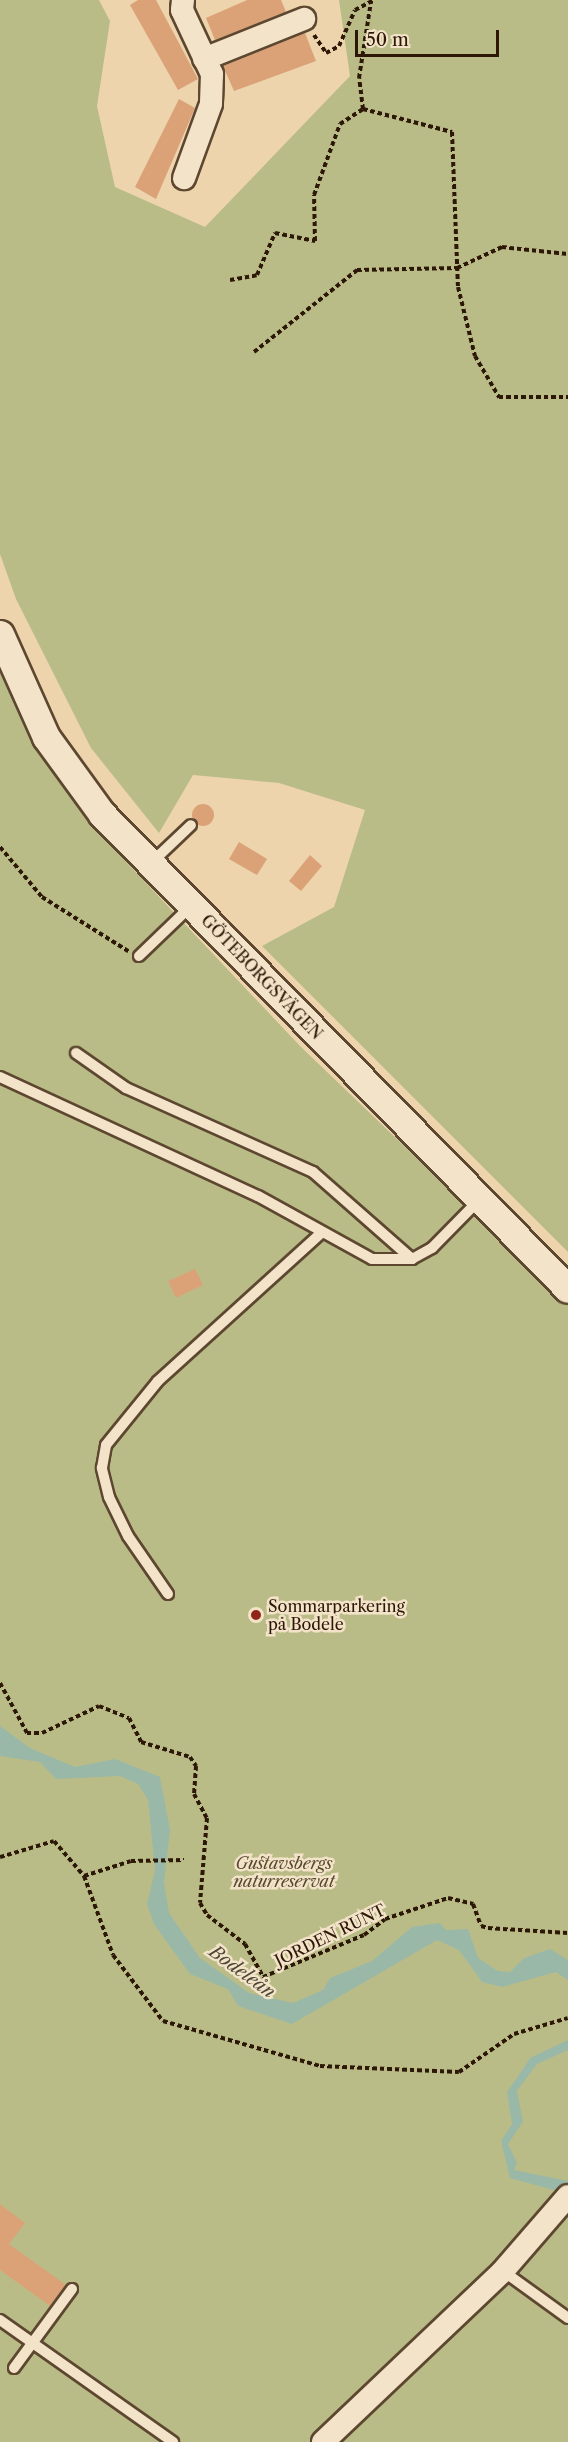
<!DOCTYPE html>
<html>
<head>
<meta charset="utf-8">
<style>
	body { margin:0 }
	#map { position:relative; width:568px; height:2442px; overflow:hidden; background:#edd4ac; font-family:"Libre Caslon Text",serif }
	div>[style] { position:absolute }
	.green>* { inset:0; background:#babc88 }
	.water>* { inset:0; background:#99b8a8 }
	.building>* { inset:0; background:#dba278 }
	.round { border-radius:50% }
	.path>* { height:4px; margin-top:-2px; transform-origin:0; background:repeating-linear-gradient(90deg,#2d1807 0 4.5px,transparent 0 7.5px) }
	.roads { filter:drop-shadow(2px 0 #5d4730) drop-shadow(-2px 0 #5d4730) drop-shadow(0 2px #5d4730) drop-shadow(0 -2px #5d4730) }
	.service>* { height:10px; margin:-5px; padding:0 5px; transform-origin:5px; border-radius:5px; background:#f3e3c9 }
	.minor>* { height:22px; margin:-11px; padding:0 11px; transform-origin:11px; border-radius:11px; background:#f3e3c9 }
	.tertiary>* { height:27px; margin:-13.5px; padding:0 13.5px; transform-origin:13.5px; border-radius:13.5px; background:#f3e3c9 }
	.dots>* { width:16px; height:16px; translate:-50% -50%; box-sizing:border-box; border:3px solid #f3e3c9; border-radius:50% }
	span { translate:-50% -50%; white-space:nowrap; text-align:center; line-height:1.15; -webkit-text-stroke:5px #f3e3c9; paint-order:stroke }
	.street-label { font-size:16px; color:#2d1807 }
	.poi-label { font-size:16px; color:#2d1807 }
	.left { translate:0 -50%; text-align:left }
	.park-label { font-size:16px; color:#57492e; font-style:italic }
	.water-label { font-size:18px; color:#4d4837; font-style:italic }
	.scale { position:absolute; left:355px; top:30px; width:144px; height:27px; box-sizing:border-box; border:3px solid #2d1807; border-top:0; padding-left:8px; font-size:18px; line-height:21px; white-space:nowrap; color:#2d1807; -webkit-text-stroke:4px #f3e3c9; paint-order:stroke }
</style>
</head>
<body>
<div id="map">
	<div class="green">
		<i style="clip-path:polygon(0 0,99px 0,110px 21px,97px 106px,115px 187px,205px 227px,350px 76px,339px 0,568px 0,568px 1252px,262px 946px,334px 907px,365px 810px,279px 783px,193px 775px,159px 833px,91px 748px,16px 599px,0 554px)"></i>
		<i style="clip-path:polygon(0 670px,98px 832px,300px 1046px,568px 1303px,568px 2442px,0 2442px)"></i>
	</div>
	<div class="water">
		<i style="clip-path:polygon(0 1726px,30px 1748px,75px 1767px,115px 1759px,160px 1777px,170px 1830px,164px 1882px,169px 1913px,200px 1958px,249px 1993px,293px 2003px,323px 1990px,330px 1978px,372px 1961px,412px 1927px,440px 1923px,446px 1930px,468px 1929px,478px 1958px,498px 1971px,510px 1972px,524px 1958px,550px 1949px,568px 1960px,568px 1980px,556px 1972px,502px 1987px,482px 1982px,459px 1950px,437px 1940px,292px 2024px,238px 2006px,228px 1989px,190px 1974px,154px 1924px,147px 1904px,155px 1871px,148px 1800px,138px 1784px,120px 1776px,56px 1779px,40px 1762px,0 1756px)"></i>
		<i style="clip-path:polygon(568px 2040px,568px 2050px,537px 2064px,517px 2091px,523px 2122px,508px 2144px,517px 2163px,514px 2170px,568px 2181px,568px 2194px,510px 2178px,501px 2141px,512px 2124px,507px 2092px,523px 2069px,530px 2058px)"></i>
	</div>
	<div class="building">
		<i style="clip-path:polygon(138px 0,156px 0,198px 79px,178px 90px,130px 5px)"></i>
		<i style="clip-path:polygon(247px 0,281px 0,286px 12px,215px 40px,206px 18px)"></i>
		<i style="clip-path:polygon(305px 33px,316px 61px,234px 91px,223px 66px)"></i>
		<i style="clip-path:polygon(179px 99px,195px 108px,156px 199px,135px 187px)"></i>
		<i class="round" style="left:192px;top:804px;width:22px;height:22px"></i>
		<i style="clip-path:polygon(239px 842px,267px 859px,257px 875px,229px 859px)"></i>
		<i style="clip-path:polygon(310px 855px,322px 866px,301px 891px,289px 881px)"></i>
		<i style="clip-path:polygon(195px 1269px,203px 1285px,176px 1298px,168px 1281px)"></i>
		<i style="clip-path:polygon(0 2204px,25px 2223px,9px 2244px,66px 2285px,50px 2306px,0 2270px)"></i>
	</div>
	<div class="path">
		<i style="left:314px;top:35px;width:22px;rotate:56deg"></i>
		<i style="left:326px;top:53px;width:15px;rotate:-28deg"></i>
		<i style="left:339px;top:46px;width:39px;rotate:-66deg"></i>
		<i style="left:355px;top:10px;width:21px;rotate:-28deg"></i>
		<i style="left:363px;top:109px;width:31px;rotate:-97deg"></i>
		<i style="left:359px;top:78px;width:78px;rotate:-81.1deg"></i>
		<i style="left:230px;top:280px;width:27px;rotate:-10deg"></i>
		<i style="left:257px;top:275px;width:46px;rotate:-66.8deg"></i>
		<i style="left:275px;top:233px;width:41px;rotate:11.3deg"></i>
		<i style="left:315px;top:241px;width:46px;rotate:-91.2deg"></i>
		<i style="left:314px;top:195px;width:76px;rotate:-69.9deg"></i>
		<i style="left:340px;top:124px;width:27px;rotate:-33deg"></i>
		<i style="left:363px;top:109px;width:92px;rotate:14.5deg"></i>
		<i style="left:452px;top:132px;width:155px;rotate:87.8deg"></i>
		<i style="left:458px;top:287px;width:71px;rotate:76.2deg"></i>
		<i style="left:475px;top:356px;width:48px;rotate:59.7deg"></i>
		<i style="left:499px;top:397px;width:69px"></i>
		<i style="left:254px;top:352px;width:132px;rotate:-38.5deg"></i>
		<i style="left:357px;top:270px;width:100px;rotate:-1.1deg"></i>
		<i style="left:457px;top:268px;width:50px;rotate:-25deg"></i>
		<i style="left:502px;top:247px;width:66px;rotate:6.1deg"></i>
		<i style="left:0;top:847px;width:65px;rotate:50deg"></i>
		<i style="left:42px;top:897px;width:102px;rotate:32.1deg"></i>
		<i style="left:0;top:1683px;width:57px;rotate:61.6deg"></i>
		<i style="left:27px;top:1733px;width:15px"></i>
		<i style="left:42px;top:1733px;width:63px;rotate:-25.3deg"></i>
		<i style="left:99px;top:1706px;width:32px;rotate:22deg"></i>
		<i style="left:129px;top:1718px;width:27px;rotate:63deg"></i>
		<i style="left:141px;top:1742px;width:51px;rotate:17deg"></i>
		<i style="left:190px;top:1757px;width:11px;rotate:56deg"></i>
		<i style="left:196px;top:1766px;width:28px;rotate:94deg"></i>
		<i style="left:194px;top:1794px;width:27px;rotate:62deg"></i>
		<i style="left:207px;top:1818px;width:85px;rotate:94.7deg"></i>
		<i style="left:200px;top:1903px;width:14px;rotate:60deg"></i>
		<i style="left:207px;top:1915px;width:48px;rotate:37.3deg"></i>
		<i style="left:245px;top:1944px;width:38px;rotate:61deg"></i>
		<i style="left:263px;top:1977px;width:109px;rotate:-22.6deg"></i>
		<i style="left:364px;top:1935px;width:26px;rotate:-37deg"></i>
		<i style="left:385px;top:1919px;width:66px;rotate:-18.4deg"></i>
		<i style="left:448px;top:1898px;width:26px;rotate:13deg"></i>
		<i style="left:473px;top:1904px;width:23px;rotate:70deg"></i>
		<i style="left:481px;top:1926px;width:7px;rotate:16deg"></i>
		<i style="left:488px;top:1928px;width:80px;rotate:3.6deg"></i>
		<i style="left:0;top:1857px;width:56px;rotate:-16.5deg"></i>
		<i style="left:54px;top:1841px;width:46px;rotate:49.4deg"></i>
		<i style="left:84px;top:1876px;width:84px;rotate:69.8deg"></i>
		<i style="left:113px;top:1955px;width:83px;rotate:52.9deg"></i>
		<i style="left:163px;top:2021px;width:163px;rotate:16deg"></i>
		<i style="left:320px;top:2066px;width:139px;rotate:2.5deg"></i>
		<i style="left:459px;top:2072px;width:67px;rotate:-34.6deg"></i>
		<i style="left:514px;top:2034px;width:56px;rotate:-16.5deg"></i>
		<i style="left:84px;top:1876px;width:49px;rotate:-17.7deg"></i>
		<i style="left:131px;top:1861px;width:53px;rotate:-1.1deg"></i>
	</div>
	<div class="roads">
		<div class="service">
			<i style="left:151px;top:863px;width:55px;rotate:-43.5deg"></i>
			<i style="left:139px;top:956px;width:72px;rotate:-43.9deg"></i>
			<i style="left:76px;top:1053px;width:61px;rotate:35deg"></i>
			<i style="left:126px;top:1088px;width:205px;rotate:24.2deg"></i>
			<i style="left:313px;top:1172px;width:132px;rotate:41.3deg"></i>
			<i style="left:0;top:1077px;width:284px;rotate:24.8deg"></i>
			<i style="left:258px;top:1196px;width:130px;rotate:28.9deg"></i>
			<i style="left:372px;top:1259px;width:40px"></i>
			<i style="left:412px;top:1259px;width:23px;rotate:-29deg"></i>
			<i style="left:432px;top:1248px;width:67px;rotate:-45.6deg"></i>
			<i style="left:168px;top:1594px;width:70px;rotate:-124.6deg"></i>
			<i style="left:128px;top:1536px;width:43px;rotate:-116deg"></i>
			<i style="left:109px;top:1497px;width:30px;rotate:-104deg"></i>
			<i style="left:102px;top:1468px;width:23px;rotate:-80deg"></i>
			<i style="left:106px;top:1445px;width:82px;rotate:-50.9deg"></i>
			<i style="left:158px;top:1381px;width:219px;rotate:-42.2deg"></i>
			<i style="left:503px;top:2271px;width:80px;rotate:35.9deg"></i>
			<i style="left:0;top:2320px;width:212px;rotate:35.2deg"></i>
			<i style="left:14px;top:2368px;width:98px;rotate:-53.7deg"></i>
		</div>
		<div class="minor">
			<i style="left:183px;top:0;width:10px;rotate:96deg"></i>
			<i style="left:182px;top:10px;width:71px;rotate:64.9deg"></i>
			<i style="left:212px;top:74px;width:30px;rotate:92deg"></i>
			<i style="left:211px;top:104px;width:79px;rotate:110deg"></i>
			<i style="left:204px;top:59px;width:108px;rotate:-21.8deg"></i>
			<i style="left:323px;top:2442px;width:248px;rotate:-43.5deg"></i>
			<i style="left:503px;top:2271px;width:99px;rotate:-49.1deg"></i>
		</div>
		<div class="tertiary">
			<i style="left:0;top:634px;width:113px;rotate:65.9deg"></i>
			<i style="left:46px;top:737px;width:95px;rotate:54deg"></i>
			<i style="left:102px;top:814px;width:665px;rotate:45.55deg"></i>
		</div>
	</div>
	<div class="dots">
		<i style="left:256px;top:1615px;background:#8f2418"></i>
	</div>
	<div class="street-label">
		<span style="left:262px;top:977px;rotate:46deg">GÖTEBORGSVÄGEN</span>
		<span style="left:330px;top:1935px;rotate:-26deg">JORDEN RUNT</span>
	</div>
	<div class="poi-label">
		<span class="left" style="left:268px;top:1615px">Sommarparkering<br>på Bodele</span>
	</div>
	<div class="park-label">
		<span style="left:284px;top:1872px">Gustavsbergs<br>naturreservat</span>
	</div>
	<div class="water-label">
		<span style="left:242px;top:1972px;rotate:36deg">Bodeleån</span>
	</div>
	<div class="scale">50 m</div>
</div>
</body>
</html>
